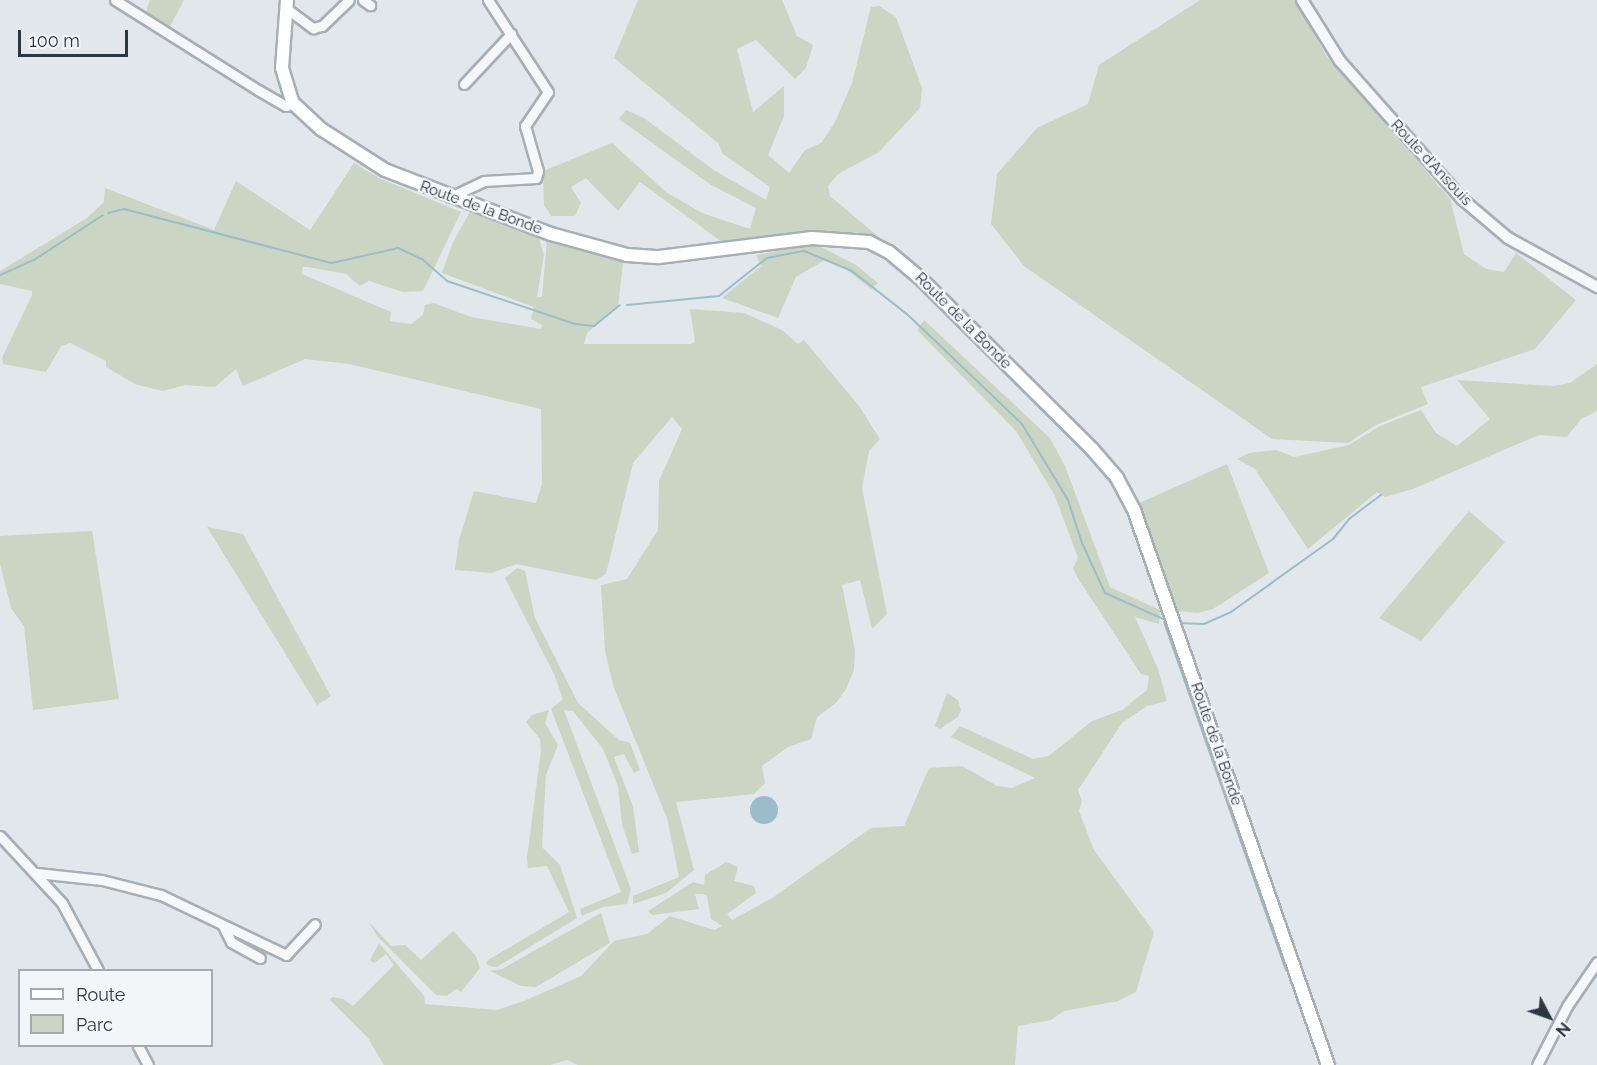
<!DOCTYPE html>
<html>
<head>
<meta charset="utf-8">
<style>
	body { margin:0 }
	#map { position:relative; width:1597px; height:1065px; overflow:hidden; background:#e2e7eb; font-family:Raleway,sans-serif }
	div>[style] { position:absolute }
	.green>* { inset:0; background:#cbd5c3 }
	.water>* { inset:0; background:#9cbccc }
	.round { border-radius:50% }
	.stream>* { height:2px; margin:-1px; padding:0 1px; transform-origin:1px; border-radius:1px; background:#9cbccc }
	.roads { filter:drop-shadow(2px 0 #a7afb6) drop-shadow(-2px 0 #a7afb6) drop-shadow(0 2px #a7afb6) drop-shadow(0 -2px #a7afb6) }
	.minor>* { height:9px; margin:-4.5px; padding:0 4.5px; transform-origin:4.5px; border-radius:4.5px; background:#f5f7f9 }
	.tertiary>* { height:10px; margin:-5px; padding:0 5px; transform-origin:5px; border-radius:5px; background:#f5f7f9 }
	.secondary>* { height:12px; margin:-6px; padding:0 6px; transform-origin:6px; border-radius:6px; background:#fff }
	span { translate:-50% -50%; white-space:nowrap; text-align:center; line-height:1.15; -webkit-text-stroke:4.5px #f2f6f8; paint-order:stroke }
	.street-label { font-size:15px; color:#2a3844 }
	.legend { position:absolute; left:18px; top:969px; width:195px; height:78px; box-sizing:border-box; background:#f2f6f8; border:2px solid #a2aab0; margin:0; padding:8px 10px; list-style:none; font-size:18px; color:#2a3844 }
	.legend li { display:flex; align-items:center; gap:12px; height:30px }
	.legend b { width:30px; border:2px solid #a2aab0 }
	.north { position:absolute; left:1519px; top:987px; width:60px; height:60px; -webkit-text-stroke:4px #f2f6f8; paint-order:stroke; rotate:131deg; font-size:16px; font-weight:700; line-height:24px; text-align:center; color:#2a3844 }
	.north::after { content:''; display:block; margin:auto; width:21px; height:27px; background:#2a3844; clip-path:polygon(50% 0,100% 100%,50% 72%,0 100%) }
	.scale { position:absolute; left:18px; top:30px; width:110px; height:27px; box-sizing:border-box; border:3px solid #2a3844; border-top:0; padding-left:8px; font-size:18px; line-height:21px; white-space:nowrap; color:#2a3844; -webkit-text-stroke:4px #f2f6f8; paint-order:stroke }
</style>
</head>
<body>
<div id="map">
	<div class="green">
		<i style="clip-path:polygon(150px 0,184px 0,167px 32px,144px 17px)"></i>
		<i style="clip-path:polygon(638px 0,782px 0,797px 36px,813px 45px,806px 68px,795px 79px,756px 40px,737px 49px,753px 112px,784px 86px,784px 116px,768px 155px,789px 173px,805px 150px,821px 143px,835px 122px,852px 83px,871px 7px,879px 6px,896px 17px,922px 88px,920px 108px,879px 152px,838px 174px,828px 186px,830px 196px,887px 244px,856px 232px,726px 245px,640px 182px,618px 211px,586px 178px,571px 187px,581px 203px,575px 216px,551px 216px,544px 205px,543px 171px,612px 143px,666px 192px,702px 213px,750px 229px,756px 208px,711px 185px,619px 119px,626px 110px,644px 118px,715px 171px,766px 200px,770px 187px,723px 154px,718px 143px,614px 58px)"></i>
		<i style="clip-path:polygon(1200px 0,1295px 0,1327px 57px,1450px 199px,1464px 254px,1486px 269px,1504px 272px,1516px 253px,1576px 300px,1535px 349px,1421px 387px,1428px 404px,1376px 425px,1348px 443px,1272px 439px,1024px 266px,991px 224px,997px 174px,1037px 128px,1088px 104px,1099px 65px)"></i>
		<i style="clip-path:polygon(354px 163px,381px 179px,461px 212px,423px 291px,403px 292px,369px 281px,360px 286px,346px 274px,308px 267px,303px 267px,302px 274px,391px 312px,390px 321px,411px 324px,423px 315px,425px 305px,434px 303px,471px 317px,541px 329px,542px 325px,531px 319px,534px 307px,442px 273px,453px 242px,471px 210px,538px 235px,544px 255px,537px 297px,542px 297px,547px 239px,623px 262px,618px 307px,587px 333px,584px 344px,690px 344px,695px 342px,690px 309px,744px 313px,782px 330px,798px 344px,804px 340px,859px 406px,880px 439px,869px 451px,862px 488px,887px 614px,872px 629px,860px 580px,842px 585px,855px 650px,854px 670px,846px 689px,836px 703px,817px 717px,811px 739px,788px 747px,762px 766px,765px 783px,754px 794px,676px 802px,694px 870px,666px 893px,633px 904px,633px 896px,679px 877px,667px 818px,614px 688px,605px 651px,601px 585px,627px 579px,658px 530px,659px 481px,682px 429px,672px 417px,633px 463px,606px 574px,596px 580px,516px 564px,492px 573px,455px 570px,459px 540px,474px 491px,536px 503px,542px 484px,541px 409px,349px 364px,305px 359px,243px 386px,236px 369px,215px 387px,185px 385px,163px 391px,135px 384px,106px 367px,106px 361px,70px 343px,61px 346px,46px 372px,3px 364px,2px 358px,32px 295px,32px 291px,0 284px,0 271px,87px 218px,104px 202px,105px 188px,214px 230px,236px 181px,310px 230px)"></i>
		<i style="clip-path:polygon(815px 244px,856px 265px,878px 283px,871px 289px,842px 266px,825px 260px,796px 277px,778px 318px,722px 298px,761px 266px,756px 255px)"></i>
		<i style="clip-path:polygon(924px 320px,1050px 438px,1065px 466px,1110px 587px,1160px 610px,1159px 624px,1135px 617px,1158px 669px,1167px 701px,1147px 706px,1122px 723px,1078px 790px,1082px 801px,1079px 811px,1094px 850px,1154px 932px,1136px 992px,1118px 1001px,1064px 1011px,1051px 1020px,1018px 1026px,1015px 1065px,578px 1065px,567px 1060px,550px 1065px,384px 1065px,368px 1038px,330px 1000px,332px 997px,343px 999px,353px 1006px,394px 965px,386px 954px,374px 963px,370px 960px,379px 943px,424px 996px,425px 1004px,497px 1010px,524px 1001px,581px 976px,614px 941px,647px 934px,670px 916px,714px 930px,722px 926px,711px 919px,707px 896px,703px 894px,695px 894px,699px 909px,652px 915px,648px 911px,693px 882px,704px 885px,705px 875px,726px 862px,738px 867px,734px 881px,754px 886px,756px 893px,727px 914px,732px 920px,772px 898px,871px 828px,904px 826px,929px 768px,962px 766px,997px 786px,1012px 788px,1035px 778px,951px 737px,960px 726px,1033px 759px,1049px 756px,1092px 721px,1122px 710px,1147px 690px,1149px 676px,1141px 674px,1077px 577px,1073px 568px,1078px 558px,1055px 496px,1016px 431px,917px 330px)"></i>
		<i style="clip-path:polygon(1597px 364px,1597px 411px,1581px 419px,1567px 437px,1539px 435px,1413px 489px,1385px 497px,1377px 492px,1308px 549px,1255px 469px,1237px 459px,1249px 453px,1276px 450px,1294px 457px,1349px 445px,1380px 426px,1421px 410px,1436px 433px,1457px 446px,1490px 419px,1457px 380px,1553px 386px,1570px 383px)"></i>
		<i style="clip-path:polygon(1227px 464px,1269px 573px,1213px 609px,1198px 613px,1177px 611px,1137px 504px)"></i>
		<i style="clip-path:polygon(1469px 511px,1505px 542px,1421px 641px,1379px 618px)"></i>
		<i style="clip-path:polygon(207px 527px,243px 534px,331px 696px,317px 705px)"></i>
		<i style="clip-path:polygon(92px 531px,119px 699px,33px 710px,24px 626px,11px 608px,0 564px,0 536px)"></i>
		<i style="clip-path:polygon(517px 568px,525px 571px,535px 618px,578px 703px,619px 740px,630px 743px,640px 770px,634px 773px,624px 754px,614px 757px,633px 806px,639px 852px,632px 854px,622px 824px,618px 786px,603px 749px,573px 711px,564px 710px,631px 889px,627px 904px,603px 907px,582px 916px,580px 909px,621px 892px,551px 709px,563px 699px,554px 674px,505px 578px)"></i>
		<i style="clip-path:polygon(947px 693px,958px 700px,961px 710px,958px 717px,940px 729px,935px 726px)"></i>
		<i style="clip-path:polygon(549px 710px,545px 723px,558px 745px,546px 775px,542px 847px,560px 865px,577px 918px,497px 967px,490px 966px,486px 964px,488px 960px,569px 912px,547px 866px,528px 868px,527px 858px,541px 750px,540px 739px,526px 722px,532px 715px)"></i>
		<i style="clip-path:polygon(601px 913px,610px 943px,536px 987px,521px 986px,490px 971px,502px 969px)"></i>
		<i style="clip-path:polygon(369px 922px,391px 946px,405px 945px,421px 960px,453px 931px,476px 956px,480px 968px,461px 992px,456px 989px,447px 996px,436px 995px,377px 936px)"></i>
	</div>
	<div class="water">
		<i class="round" style="left:750px;top:796px;width:28px;height:28px"></i>
	</div>
	<div class="stream">
		<i style="left:108px;top:213px;width:16px;rotate:-14deg"></i>
		<i style="left:124px;top:209px;width:215px;rotate:14.6deg"></i>
		<i style="left:332px;top:263px;width:68px;rotate:-12.8deg"></i>
		<i style="left:398px;top:248px;width:26px;rotate:25deg"></i>
		<i style="left:422px;top:259px;width:33px;rotate:41deg"></i>
		<i style="left:447px;top:281px;width:135px;rotate:18.6deg"></i>
		<i style="left:575px;top:324px;width:19px;rotate:6deg"></i>
		<i style="left:594px;top:326px;width:33px;rotate:-39deg"></i>
		<i style="left:0;top:275px;width:37px;rotate:-24deg"></i>
		<i style="left:34px;top:260px;width:82px;rotate:-33.1deg"></i>
		<i style="left:627px;top:305px;width:92px;rotate:-5.6deg"></i>
		<i style="left:719px;top:296px;width:61px;rotate:-38.4deg"></i>
		<i style="left:767px;top:258px;width:38px;rotate:-11deg"></i>
		<i style="left:804px;top:251px;width:52px;rotate:22.6deg"></i>
		<i style="left:852px;top:271px;width:71px;rotate:38.2deg"></i>
		<i style="left:908px;top:315px;width:158px;rotate:43.7deg"></i>
		<i style="left:1022px;top:424px;width:89px;rotate:58.8deg"></i>
		<i style="left:1068px;top:500px;width:45px;rotate:72deg"></i>
		<i style="left:1082px;top:543px;width:55px;rotate:65.3deg"></i>
		<i style="left:1105px;top:593px;width:71px;rotate:24deg"></i>
		<i style="left:1164px;top:622px;width:369px;rotate:70.7deg"></i>
		<i style="left:1178px;top:623px;width:26px;rotate:2deg"></i>
		<i style="left:1204px;top:624px;width:30px;rotate:-24deg"></i>
		<i style="left:1231px;top:612px;width:125px;rotate:-35.6deg"></i>
		<i style="left:1333px;top:539px;width:26px;rotate:-51deg"></i>
		<i style="left:1349px;top:519px;width:40px;rotate:-37deg"></i>
	</div>
	<div class="roads">
		<div class="minor">
			<i style="left:115px;top:0;width:169px;rotate:32.2deg"></i>
			<i style="left:258px;top:90px;width:32px;rotate:30deg"></i>
			<i style="left:286px;top:106px;width:8px;rotate:-23deg"></i>
			<i style="left:363px;top:0;width:9px;rotate:36deg"></i>
			<i style="left:286px;top:8px;width:34px;rotate:37deg"></i>
			<i style="left:313px;top:28px;width:9px;rotate:-13deg"></i>
			<i style="left:322px;top:26px;width:37px;rotate:-44deg"></i>
			<i style="left:464px;top:84px;width:69px;rotate:-46.8deg"></i>
			<i style="left:450px;top:197px;width:38px;rotate:-25deg"></i>
			<i style="left:484px;top:181px;width:52px;rotate:-3.3deg"></i>
			<i style="left:536px;top:178px;width:7px;rotate:-74deg"></i>
			<i style="left:538px;top:171px;width:47px;rotate:-106.1deg"></i>
			<i style="left:525px;top:126px;width:41px;rotate:-55.9deg"></i>
			<i style="left:548px;top:92px;width:110px;rotate:-123.1deg"></i>
			<i style="left:0;top:836px;width:91px;rotate:47.2deg"></i>
			<i style="left:62px;top:903px;width:76px;rotate:61.8deg"></i>
			<i style="left:37px;top:873px;width:65px;rotate:6.1deg"></i>
			<i style="left:102px;top:880px;width:61px;rotate:14.3deg"></i>
			<i style="left:161px;top:895px;width:139px;rotate:25.6deg"></i>
			<i style="left:286px;top:955px;width:42px;rotate:-46.9deg"></i>
			<i style="left:223px;top:926px;width:18px;rotate:63deg"></i>
			<i style="left:231px;top:942px;width:33px;rotate:29deg"></i>
			<i style="left:138px;top:1046px;width:21px;rotate:62deg"></i>
			<i style="left:1537px;top:1065px;width:66px;rotate:-63deg"></i>
			<i style="left:1567px;top:1006px;width:53px;rotate:-55.7deg"></i>
		</div>
		<div class="tertiary">
			<i style="left:1302px;top:0;width:72px;rotate:58.1deg"></i>
			<i style="left:1340px;top:61px;width:184px;rotate:48.5deg"></i>
			<i style="left:1462px;top:199px;width:60px;rotate:40.3deg"></i>
			<i style="left:1508px;top:238px;width:102px;rotate:28.8deg"></i>
		</div>
		<div class="secondary">
			<i style="left:287px;top:0;width:68px;rotate:94.2deg"></i>
			<i style="left:282px;top:68px;width:37px;rotate:73deg"></i>
			<i style="left:293px;top:103px;width:38px;rotate:43deg"></i>
			<i style="left:321px;top:129px;width:76px;rotate:32.6deg"></i>
			<i style="left:385px;top:170px;width:178px;rotate:21.1deg"></i>
			<i style="left:551px;top:234px;width:79px;rotate:15.4deg"></i>
			<i style="left:627px;top:255px;width:32px;rotate:4deg"></i>
			<i style="left:659px;top:257px;width:154px;rotate:-7.1deg"></i>
			<i style="left:812px;top:238px;width:57px;rotate:4deg"></i>
			<i style="left:869px;top:242px;width:22px;rotate:27deg"></i>
			<i style="left:889px;top:252px;width:39px;rotate:40deg"></i>
			<i style="left:919px;top:277px;width:244px;rotate:44.8deg"></i>
			<i style="left:1092px;top:449px;width:38px;rotate:49deg"></i>
			<i style="left:1117px;top:478px;width:36px;rotate:62deg"></i>
			<i style="left:1134px;top:510px;width:588px;rotate:70.73deg"></i>
		</div>
	</div>
	<div class="street-label">
		<span style="left:1431px;top:163px;rotate:47deg">Route d'Ansouis</span>
		<span style="left:481px;top:208px;rotate:20deg">Route de la Bonde</span>
		<span style="left:963px;top:321px;rotate:45deg">Route de la Bonde</span>
		<span style="left:1216px;top:744px;rotate:71deg">Route de la Bonde</span>
	</div>
	<ul class="legend">
	<li><b style="height:8px;background:#fff"></b>Route</li>
	<li><b style="height:16px;background:#cbd5c3"></b>Parc</li>
	</ul>
	<div class="north">N</div>
	<div class="scale">100 m</div>
</div>
</body>
</html>
